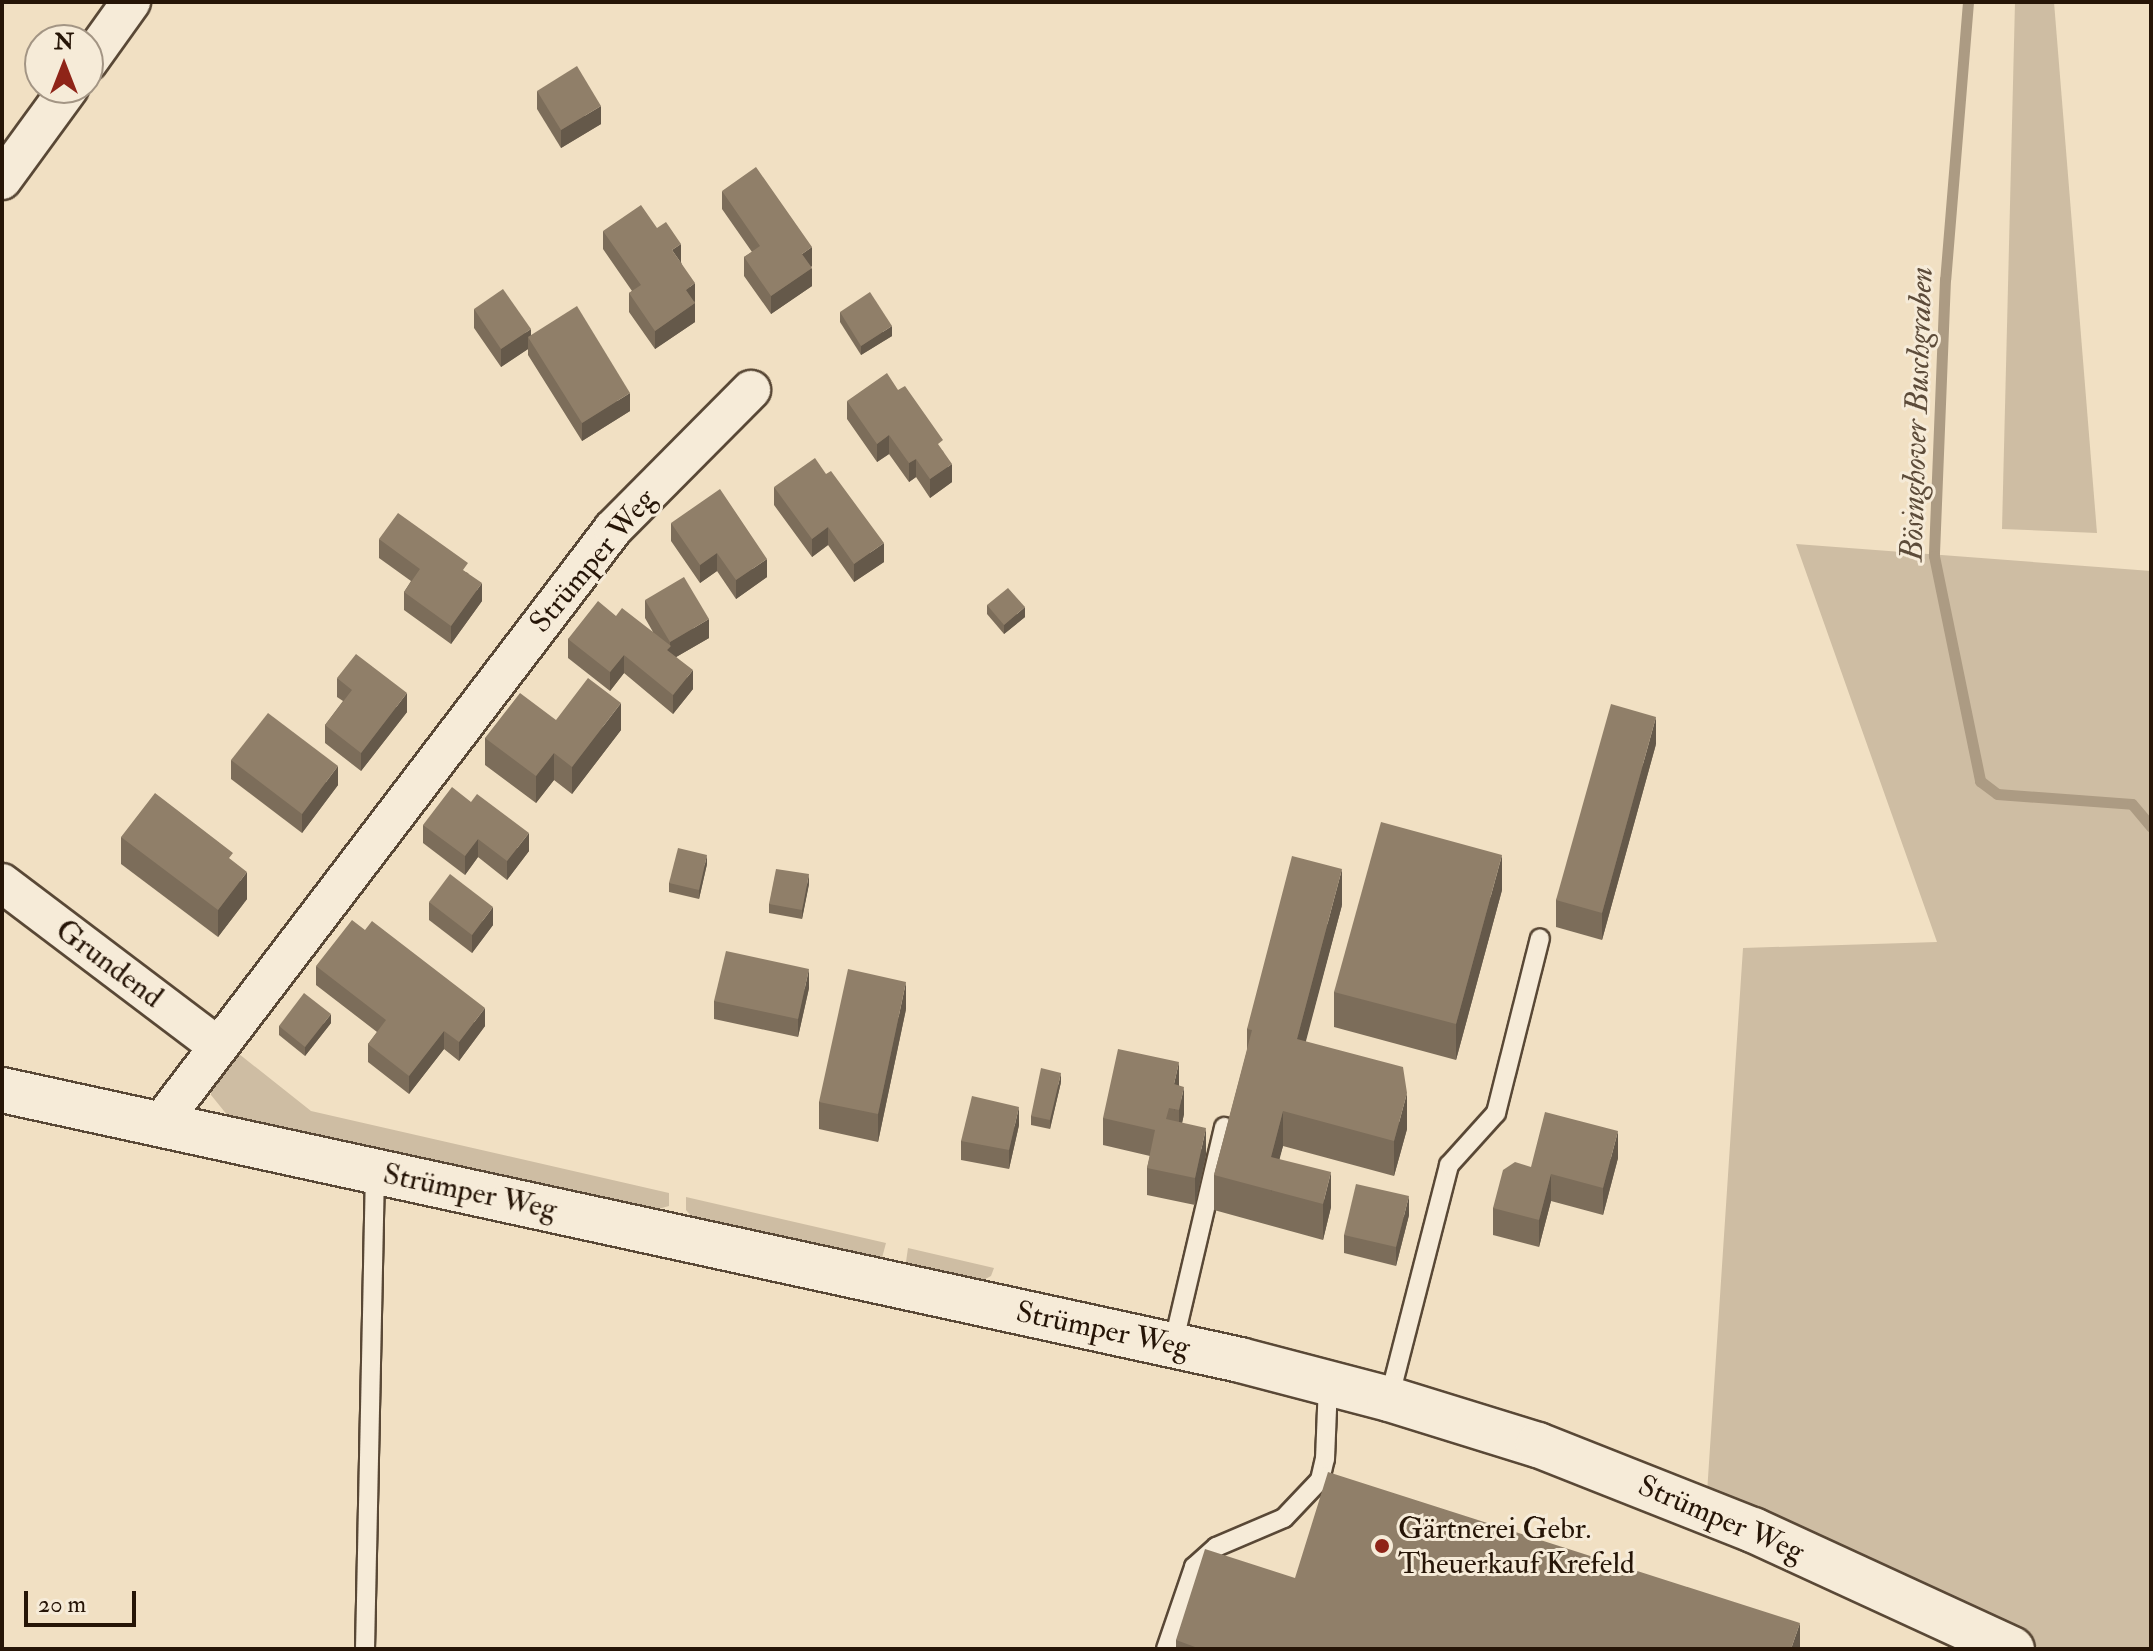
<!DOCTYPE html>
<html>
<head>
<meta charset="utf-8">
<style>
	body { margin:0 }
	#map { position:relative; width:2153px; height:1651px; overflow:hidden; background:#f1e0c3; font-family:"IM FELL Double Pica",serif }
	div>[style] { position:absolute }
	.green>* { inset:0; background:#cebda3 }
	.stream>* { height:11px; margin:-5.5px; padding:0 5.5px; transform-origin:5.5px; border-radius:5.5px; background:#ac9b83 }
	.roads { filter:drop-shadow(2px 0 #594836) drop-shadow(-2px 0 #594836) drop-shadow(0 2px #594836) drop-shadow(0 -2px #594836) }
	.lane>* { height:18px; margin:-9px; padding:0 9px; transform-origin:9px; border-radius:9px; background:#f6ebd8 }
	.street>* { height:38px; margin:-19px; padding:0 19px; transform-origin:19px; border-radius:19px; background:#f6ebd8 }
	.secondary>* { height:44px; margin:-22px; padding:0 22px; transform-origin:22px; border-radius:22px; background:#f6ebd8 }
	.wall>* { inset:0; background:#7c6d5a }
	.shaded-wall>* { inset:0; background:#65594a }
	.building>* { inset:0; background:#907f69 }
	.dots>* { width:22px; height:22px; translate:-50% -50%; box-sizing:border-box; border:4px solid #f6ebd8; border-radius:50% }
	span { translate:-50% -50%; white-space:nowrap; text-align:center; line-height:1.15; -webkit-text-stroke:6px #f6ebd8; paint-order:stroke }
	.street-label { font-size:30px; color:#261507 }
	.poi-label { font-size:30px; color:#261507 }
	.left { translate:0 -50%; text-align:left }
	.water-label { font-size:32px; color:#5c4b39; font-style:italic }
	.frame { position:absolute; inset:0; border:4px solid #261507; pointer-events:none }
	.north { position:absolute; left:24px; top:24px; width:80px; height:80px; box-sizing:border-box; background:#f6ebd8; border:2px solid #a39584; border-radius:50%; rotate:0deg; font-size:22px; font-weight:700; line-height:32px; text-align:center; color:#261507 }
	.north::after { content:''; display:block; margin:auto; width:28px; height:36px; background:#8f2418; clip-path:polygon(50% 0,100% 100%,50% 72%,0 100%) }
	.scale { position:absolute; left:24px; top:1591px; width:112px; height:36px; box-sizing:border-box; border:4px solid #261507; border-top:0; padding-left:10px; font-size:24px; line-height:28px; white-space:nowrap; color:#261507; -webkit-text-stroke:6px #f6ebd8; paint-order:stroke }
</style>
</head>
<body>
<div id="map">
	<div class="green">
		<i style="clip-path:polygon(2015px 2px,2054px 2px,2097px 533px,2002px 529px)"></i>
		<i style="clip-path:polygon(1796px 544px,2151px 571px,2151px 1649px,2042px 1649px,1707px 1493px,1743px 948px,1937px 942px)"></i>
		<i style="clip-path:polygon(229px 1046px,311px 1111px,669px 1193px,669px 1206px,641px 1214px,237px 1127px,211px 1095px,211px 1072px)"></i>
		<i style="clip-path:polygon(686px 1197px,886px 1243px,882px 1258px,861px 1261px,698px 1224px,686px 1210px)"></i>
		<i style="clip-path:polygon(908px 1248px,994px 1268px,991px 1276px,972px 1286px,924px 1276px,906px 1262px)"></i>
	</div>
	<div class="stream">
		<i style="left:1968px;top:2px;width:278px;rotate:94.7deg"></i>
		<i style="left:1945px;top:279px;width:277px;rotate:92.3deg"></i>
		<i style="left:1934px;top:556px;width:230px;rotate:78.4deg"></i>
		<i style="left:1980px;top:781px;width:21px;rotate:37deg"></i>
		<i style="left:1997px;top:794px;width:135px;rotate:4.2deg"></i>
		<i style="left:2132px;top:804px;width:30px;rotate:50deg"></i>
	</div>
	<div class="roads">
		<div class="lane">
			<i style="left:1173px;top:1345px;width:224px;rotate:-76.8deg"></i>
			<i style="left:1389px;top:1399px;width:242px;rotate:-75.6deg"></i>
			<i style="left:1449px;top:1165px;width:70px;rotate:-47.9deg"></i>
			<i style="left:1496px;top:1113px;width:180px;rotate:-75.9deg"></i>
			<i style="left:365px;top:1649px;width:477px;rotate:-88.8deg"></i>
			<i style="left:1166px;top:1649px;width:87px;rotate:-71.1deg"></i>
			<i style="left:1194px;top:1567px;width:30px;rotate:-42deg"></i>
			<i style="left:1216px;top:1547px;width:74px;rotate:-23.1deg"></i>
			<i style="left:1284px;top:1518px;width:52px;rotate:-46.5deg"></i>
			<i style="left:1320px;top:1480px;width:22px;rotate:-77deg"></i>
			<i style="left:1325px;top:1459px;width:76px;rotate:-87.7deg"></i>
		</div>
		<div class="street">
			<i style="left:88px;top:62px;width:74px;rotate:-54.4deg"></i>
			<i style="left:2px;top:180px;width:114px;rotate:-53.9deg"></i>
			<i style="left:2px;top:883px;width:268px;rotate:37.1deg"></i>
			<i style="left:159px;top:1125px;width:749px;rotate:-52.7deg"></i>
			<i style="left:613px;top:529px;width:196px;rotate:-45.2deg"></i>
		</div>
		<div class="secondary">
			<i style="left:2px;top:1090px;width:1267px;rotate:12.3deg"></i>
			<i style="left:1240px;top:1360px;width:154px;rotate:14.7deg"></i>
			<i style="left:1389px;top:1399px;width:156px;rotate:17.2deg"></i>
			<i style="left:1538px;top:1445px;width:231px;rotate:21.6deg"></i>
			<i style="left:1753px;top:1530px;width:285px;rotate:24.7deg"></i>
		</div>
	</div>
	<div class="wall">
		<i style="clip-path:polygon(537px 91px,601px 124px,561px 148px,537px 109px)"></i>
		<i style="clip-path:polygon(722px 191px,812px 266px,811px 267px,812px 286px,771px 314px,744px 276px,744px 257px,752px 252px,722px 209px)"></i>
		<i style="clip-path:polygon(603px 231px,681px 262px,695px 301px,695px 322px,655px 349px,629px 312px,629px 293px,632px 291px,603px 249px)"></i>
		<i style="clip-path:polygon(474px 309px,531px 335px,630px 411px,582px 441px,528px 355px,528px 349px,501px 367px,474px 328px)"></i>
		<i style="clip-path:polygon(840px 312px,892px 336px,861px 355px,840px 322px)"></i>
		<i style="clip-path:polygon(847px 401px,943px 451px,952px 482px,930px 498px,916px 477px,909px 482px,889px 454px,877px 462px,847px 419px)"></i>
		<i style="clip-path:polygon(774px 487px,884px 562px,854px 582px,828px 545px,812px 557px,774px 505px)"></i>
		<i style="clip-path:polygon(671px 523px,767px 577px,736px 599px,717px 571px,700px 583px,671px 541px)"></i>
		<i style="clip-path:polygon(379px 539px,468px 573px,482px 601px,451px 644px,404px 610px,404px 592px,411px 581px,379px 558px)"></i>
		<i style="clip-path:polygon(645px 600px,709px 638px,676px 657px,693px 689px,673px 714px,624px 673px,610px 691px,568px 658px,568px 639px,616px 616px,653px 632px,645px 618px)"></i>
		<i style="clip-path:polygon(987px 605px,1025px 617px,1004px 634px,987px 614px)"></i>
		<i style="clip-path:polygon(337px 678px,407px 712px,361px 771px,325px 743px,325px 725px,343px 701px,337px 697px)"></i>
		<i style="clip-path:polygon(556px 720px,621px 730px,572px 794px,554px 780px,536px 803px,485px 765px,485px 738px)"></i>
		<i style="clip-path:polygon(1656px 744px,1602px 940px,1556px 927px,1556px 900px)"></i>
		<i style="clip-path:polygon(231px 760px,338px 785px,302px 833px,231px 779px)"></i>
		<i style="clip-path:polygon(423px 825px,529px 851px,507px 880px,478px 857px,465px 875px,423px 843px)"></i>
		<i style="clip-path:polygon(121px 837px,233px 862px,247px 899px,218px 937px,121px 864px)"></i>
		<i style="clip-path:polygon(707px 864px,699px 899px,669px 892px,669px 883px)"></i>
		<i style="clip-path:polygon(809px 884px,802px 919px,769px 913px,769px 904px)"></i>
		<i style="clip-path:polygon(1502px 890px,1456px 1060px,1334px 1027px,1334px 992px)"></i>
		<i style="clip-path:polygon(429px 902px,493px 925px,472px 953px,429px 920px)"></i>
		<i style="clip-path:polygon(1342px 905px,1305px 1042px,1407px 1129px,1394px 1176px,1283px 1146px,1279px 1159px,1331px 1207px,1323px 1240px,1214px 1210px,1214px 1175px,1247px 1051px,1247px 1029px)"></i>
		<i style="clip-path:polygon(316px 966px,485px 1026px,459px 1061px,444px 1049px,409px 1094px,368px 1062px,368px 1044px,377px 1032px,316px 985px)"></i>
		<i style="clip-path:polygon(809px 988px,798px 1037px,714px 1019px,714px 1001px)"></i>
		<i style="clip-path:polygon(906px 1009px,878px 1142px,819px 1129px,819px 1102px)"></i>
		<i style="clip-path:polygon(331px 1023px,305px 1056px,279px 1035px,279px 1026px)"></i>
		<i style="clip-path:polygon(1061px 1082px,1050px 1129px,1031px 1125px,1031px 1116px)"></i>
		<i style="clip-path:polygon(1179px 1085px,1184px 1114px,1182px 1123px,1206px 1155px,1195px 1205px,1147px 1195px,1147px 1168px,1150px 1156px,1103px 1145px,1103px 1118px)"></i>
		<i style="clip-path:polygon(1019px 1125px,1009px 1169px,961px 1160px,961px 1141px)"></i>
		<i style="clip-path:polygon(1618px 1158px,1603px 1215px,1551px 1201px,1539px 1247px,1493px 1235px,1493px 1208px,1531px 1167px)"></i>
		<i style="clip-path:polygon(1409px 1215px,1396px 1266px,1344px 1253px,1344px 1235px)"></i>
		<i style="clip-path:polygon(1295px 1578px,1800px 1649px,1176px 1649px,1176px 1640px)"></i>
	</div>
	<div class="shaded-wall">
		<i style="clip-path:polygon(601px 106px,601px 124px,561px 148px,561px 130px)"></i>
		<i style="clip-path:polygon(681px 244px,681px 263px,672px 250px)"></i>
		<i style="clip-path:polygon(812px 247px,812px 266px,802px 273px,802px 254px)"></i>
		<i style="clip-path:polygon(812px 268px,812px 286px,771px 314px,771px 296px)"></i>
		<i style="clip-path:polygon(695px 283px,695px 301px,686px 308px,686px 290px)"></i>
		<i style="clip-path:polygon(695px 303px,695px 322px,655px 349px,655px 331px)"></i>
		<i style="clip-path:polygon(892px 326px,892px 336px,861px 355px,861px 346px)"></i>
		<i style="clip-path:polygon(531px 329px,531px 340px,528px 337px,528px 349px,501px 367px,501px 349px)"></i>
		<i style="clip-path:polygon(630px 393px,630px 411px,582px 441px,582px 423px)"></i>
		<i style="clip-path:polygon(889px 435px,889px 454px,877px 462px,877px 444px)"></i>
		<i style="clip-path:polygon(916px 459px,916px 477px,909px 482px,909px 463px)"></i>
		<i style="clip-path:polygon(952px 464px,952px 482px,930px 498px,930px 479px)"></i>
		<i style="clip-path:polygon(828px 527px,828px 545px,812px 557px,812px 539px)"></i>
		<i style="clip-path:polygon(884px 543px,884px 562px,854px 582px,854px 564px)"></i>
		<i style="clip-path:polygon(717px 553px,717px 571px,700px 583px,700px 565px)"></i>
		<i style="clip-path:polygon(767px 559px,767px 577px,736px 599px,736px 580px)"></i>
		<i style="clip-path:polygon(482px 583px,482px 601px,451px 644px,451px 626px)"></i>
		<i style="clip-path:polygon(1025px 607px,1025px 617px,1004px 634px,1004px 625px)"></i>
		<i style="clip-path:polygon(709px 619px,709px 638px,671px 660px,667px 650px,670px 647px,670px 642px)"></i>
		<i style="clip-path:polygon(624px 655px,624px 673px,610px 691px,610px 672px)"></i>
		<i style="clip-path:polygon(693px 670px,693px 689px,673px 714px,673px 695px)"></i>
		<i style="clip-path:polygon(407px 693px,407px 712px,361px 771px,361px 753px)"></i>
		<i style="clip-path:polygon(621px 703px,621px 730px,572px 794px,572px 767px)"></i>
		<i style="clip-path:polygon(1656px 717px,1656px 744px,1602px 940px,1602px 913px)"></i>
		<i style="clip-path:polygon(554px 753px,554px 780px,536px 803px,536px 776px)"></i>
		<i style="clip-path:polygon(338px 766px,338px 785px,302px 833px,302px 814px)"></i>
		<i style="clip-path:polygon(529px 833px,529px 851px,507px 880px,507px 861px)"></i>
		<i style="clip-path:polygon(478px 839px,478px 857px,465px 875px,465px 856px)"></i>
		<i style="clip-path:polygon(707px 855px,707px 864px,699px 899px,699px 890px)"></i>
		<i style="clip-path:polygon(1502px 855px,1502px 890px,1456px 1060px,1456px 1024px)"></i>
		<i style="clip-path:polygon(1342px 869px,1342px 905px,1297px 1075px,1297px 1039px)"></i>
		<i style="clip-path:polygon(247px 872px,247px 899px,218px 937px,218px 910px)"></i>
		<i style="clip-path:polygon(809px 874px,809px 884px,802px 919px,802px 910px)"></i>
		<i style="clip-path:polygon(493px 907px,493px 925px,472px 953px,472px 935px)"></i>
		<i style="clip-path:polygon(809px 969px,809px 988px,798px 1037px,798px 1019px)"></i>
		<i style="clip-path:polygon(906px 982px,906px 1009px,878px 1142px,878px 1114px)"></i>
		<i style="clip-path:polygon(485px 1008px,485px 1026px,459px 1061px,459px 1042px)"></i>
		<i style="clip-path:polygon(331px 1014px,331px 1023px,305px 1056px,305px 1047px)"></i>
		<i style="clip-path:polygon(444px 1031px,444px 1049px,409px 1094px,409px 1076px)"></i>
		<i style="clip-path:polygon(1179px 1062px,1179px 1089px,1174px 1111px,1174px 1084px)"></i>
		<i style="clip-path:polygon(1061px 1073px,1061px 1082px,1050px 1129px,1050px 1120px)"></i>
		<i style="clip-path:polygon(1184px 1087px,1184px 1114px,1179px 1137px,1179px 1110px)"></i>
		<i style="clip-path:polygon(1407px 1093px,1407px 1129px,1394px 1176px,1394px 1141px)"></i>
		<i style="clip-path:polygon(1019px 1107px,1019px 1125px,1009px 1169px,1009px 1150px)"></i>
		<i style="clip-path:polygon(1283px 1111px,1283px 1146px,1271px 1192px,1271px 1157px)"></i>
		<i style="clip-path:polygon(1206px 1128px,1206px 1155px,1195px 1205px,1195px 1178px)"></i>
		<i style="clip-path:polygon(1618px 1131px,1618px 1158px,1603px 1215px,1603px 1188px)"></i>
		<i style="clip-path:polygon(1331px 1172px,1331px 1207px,1323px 1240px,1323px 1204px)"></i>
		<i style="clip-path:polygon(1551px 1174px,1551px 1201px,1539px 1247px,1539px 1220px)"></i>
		<i style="clip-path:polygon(1409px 1196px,1409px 1215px,1396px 1266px,1396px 1247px)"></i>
		<i style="clip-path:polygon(1800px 1623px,1800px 1649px,1791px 1649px)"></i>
	</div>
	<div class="building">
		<i style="clip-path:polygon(577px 66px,601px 106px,561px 130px,537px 91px)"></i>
		<i style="clip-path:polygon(756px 167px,812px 247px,802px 254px,812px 268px,771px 296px,744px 257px,760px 246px,722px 191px)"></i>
		<i style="clip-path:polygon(641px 205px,657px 228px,666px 222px,681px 244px,672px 250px,695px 283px,686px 290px,695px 303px,655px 331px,629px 293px,641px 285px,603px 231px)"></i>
		<i style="clip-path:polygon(503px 289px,531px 329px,501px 349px,474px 309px)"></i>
		<i style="clip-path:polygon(870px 292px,892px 326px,861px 346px,840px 312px)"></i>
		<i style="clip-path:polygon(577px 306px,630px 393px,582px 423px,528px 337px)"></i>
		<i style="clip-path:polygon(887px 373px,898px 390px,905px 386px,943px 440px,938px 444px,952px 464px,930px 479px,916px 459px,909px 463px,889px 435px,877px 444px,847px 401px)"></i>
		<i style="clip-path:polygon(815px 458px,826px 474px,831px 471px,884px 543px,854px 564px,828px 527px,812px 539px,774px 487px)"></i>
		<i style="clip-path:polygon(720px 489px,767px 559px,736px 580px,717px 553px,700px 565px,671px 523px)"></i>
		<i style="clip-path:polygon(398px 513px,468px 563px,463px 570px,482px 583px,451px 626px,404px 592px,420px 569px,379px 539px)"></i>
		<i style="clip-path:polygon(684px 577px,709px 619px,670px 642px,645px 600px)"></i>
		<i style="clip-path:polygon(1008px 588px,1025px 607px,1004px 625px,987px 605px)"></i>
		<i style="clip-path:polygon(598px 601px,616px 616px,622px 608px,671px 646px,667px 650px,693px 670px,673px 695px,624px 655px,610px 672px,568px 639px)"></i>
		<i style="clip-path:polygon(356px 654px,407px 693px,361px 753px,325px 725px,352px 690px,337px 678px)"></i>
		<i style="clip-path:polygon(588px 678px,621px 703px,572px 767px,554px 753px,536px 776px,485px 738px,520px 693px,556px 720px)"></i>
		<i style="clip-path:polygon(1611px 704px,1656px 717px,1602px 913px,1556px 900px)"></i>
		<i style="clip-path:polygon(268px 713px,338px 766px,302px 814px,231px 760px)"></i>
		<i style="clip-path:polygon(452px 787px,471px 802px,477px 794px,529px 833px,507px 861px,478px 839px,465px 856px,423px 825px)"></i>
		<i style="clip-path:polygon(155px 793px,233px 853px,229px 858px,247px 872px,218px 910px,121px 837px)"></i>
		<i style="clip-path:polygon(1381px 822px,1502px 855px,1456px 1024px,1334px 992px)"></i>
		<i style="clip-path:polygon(678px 848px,707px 855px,699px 890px,669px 883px)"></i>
		<i style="clip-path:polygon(1292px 856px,1342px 869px,1297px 1039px,1403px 1067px,1407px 1093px,1394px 1141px,1283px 1111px,1271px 1157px,1331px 1172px,1323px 1204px,1214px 1175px,1252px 1030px,1247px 1029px)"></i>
		<i style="clip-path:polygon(776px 869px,809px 874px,802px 910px,769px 904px)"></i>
		<i style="clip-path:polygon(450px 874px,493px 907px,472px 935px,429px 902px)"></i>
		<i style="clip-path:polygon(352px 920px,365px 930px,372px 921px,485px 1008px,459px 1042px,444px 1031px,409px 1076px,368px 1044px,386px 1020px,316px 966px)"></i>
		<i style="clip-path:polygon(726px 951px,809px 969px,798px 1019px,714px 1001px)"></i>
		<i style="clip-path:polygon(848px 969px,906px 982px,878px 1114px,819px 1102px)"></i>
		<i style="clip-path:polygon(304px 993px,331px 1014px,305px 1047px,279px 1026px)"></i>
		<i style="clip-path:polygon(1118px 1049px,1179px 1062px,1174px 1084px,1184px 1087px,1179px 1110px,1169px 1108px,1166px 1119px,1206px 1128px,1195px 1178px,1147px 1168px,1155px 1130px,1103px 1118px)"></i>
		<i style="clip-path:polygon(1041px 1068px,1061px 1073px,1050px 1120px,1031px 1116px)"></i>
		<i style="clip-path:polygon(972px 1096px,1019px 1107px,1009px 1150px,961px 1141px)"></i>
		<i style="clip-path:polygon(1545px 1112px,1618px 1131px,1603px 1188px,1551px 1174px,1539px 1220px,1493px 1208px,1503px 1170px,1515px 1162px,1531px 1167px)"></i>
		<i style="clip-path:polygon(1356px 1184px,1409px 1196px,1396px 1247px,1344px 1235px)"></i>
		<i style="clip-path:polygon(1328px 1472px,1800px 1623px,1791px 1649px,1194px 1649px,1195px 1647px,1176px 1640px,1205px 1549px,1295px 1578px)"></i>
	</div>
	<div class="dots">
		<i style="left:1382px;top:1546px;background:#8f2418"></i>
	</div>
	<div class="street-label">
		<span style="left:593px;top:561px;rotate:-50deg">Strümper Weg</span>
		<span style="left:109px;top:964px;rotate:37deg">Grundend</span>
		<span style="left:470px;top:1192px;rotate:12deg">Strümper Weg</span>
		<span style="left:1103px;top:1330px;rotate:12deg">Strümper Weg</span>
		<span style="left:1721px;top:1519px;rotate:23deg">Strümper Weg</span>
	</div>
	<div class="poi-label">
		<span class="left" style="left:1398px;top:1546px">Gärtnerei Gebr.<br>Theuerkauf Krefeld</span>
	</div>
	<div class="water-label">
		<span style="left:1917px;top:414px;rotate:-88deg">Bösinghover Buschgraben</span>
	</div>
	<div class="frame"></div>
	<div class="north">N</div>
	<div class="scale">20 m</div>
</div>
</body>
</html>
